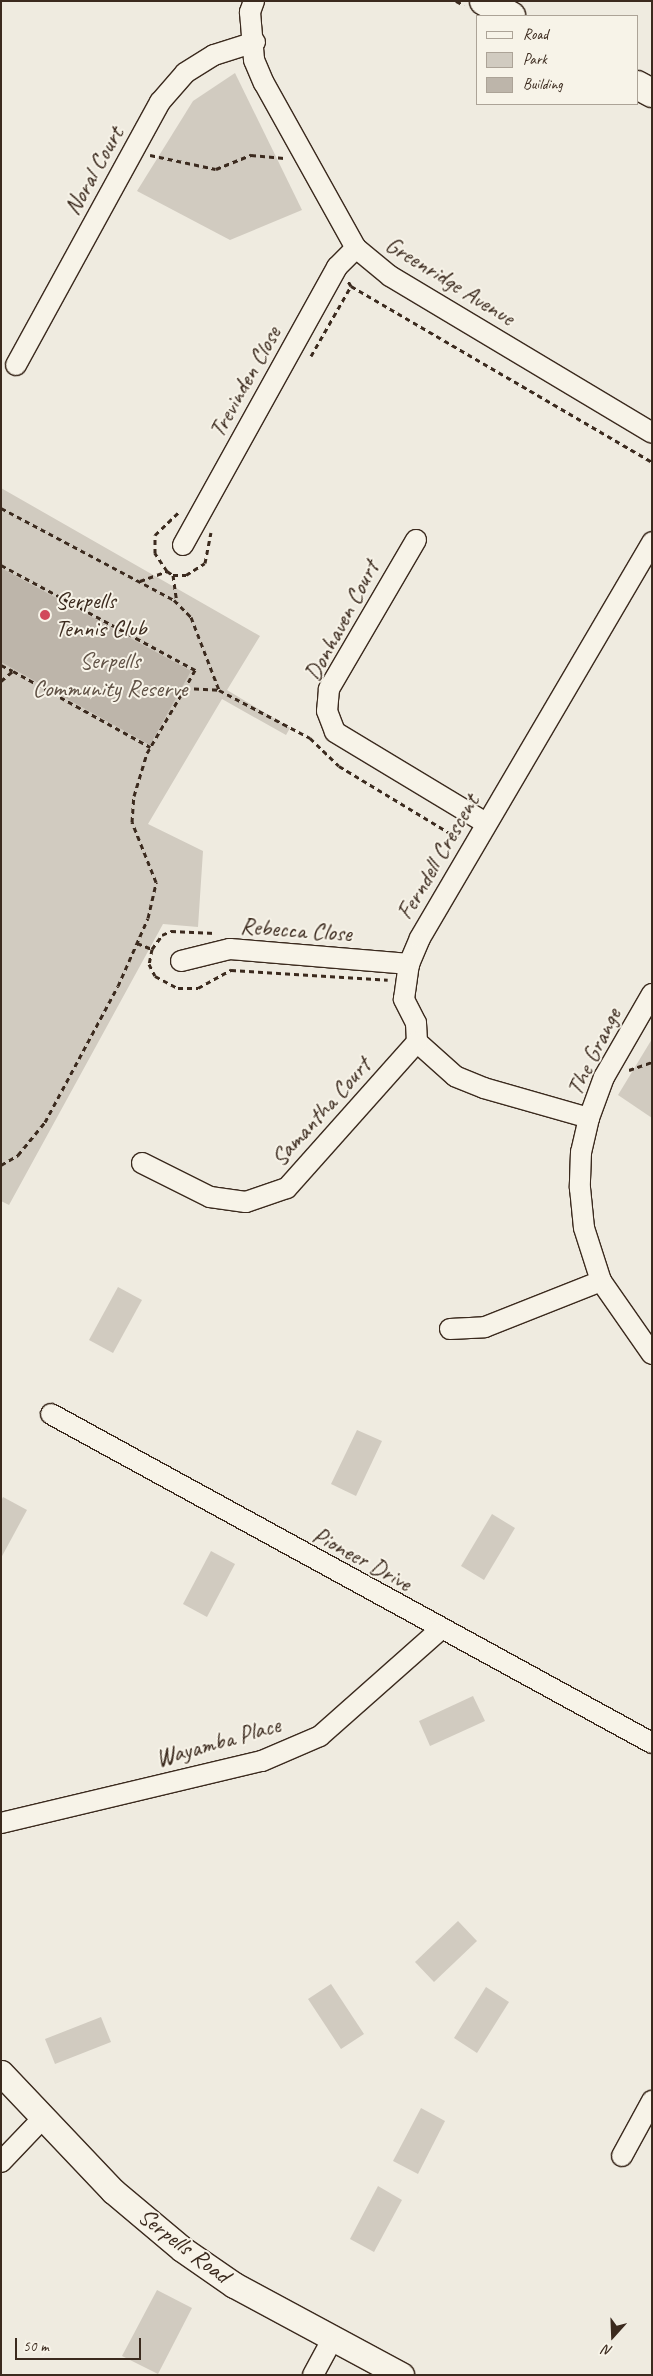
<!DOCTYPE html>
<html>
<head>
<meta charset="utf-8">
<style>
	body { margin:0 }
	#map { position:relative; width:653px; height:2376px; overflow:hidden; background:#efebe0; font-family:Caveat,sans-serif }
	div>[style] { position:absolute }
	.green>* { inset:0; background:#d1cbc0 }
	.building>* { inset:0; background:#bdb5aa }
	.path>* { height:3px; margin-top:-1.5px; transform-origin:0; background:repeating-linear-gradient(90deg,#3b2a1e 0 5px,transparent 0 9px) }
	.roads { filter:drop-shadow(1px 0 #3b2a1e) drop-shadow(-1px 0 #3b2a1e) drop-shadow(0 1px #3b2a1e) drop-shadow(0 -1px #3b2a1e) }
	.minor>* { height:20px; margin:-10px; padding:0 10px; transform-origin:10px; border-radius:10px; background:#f7f3e8 }
	.tertiary>* { height:25px; margin:-12.5px; padding:0 12.5px; transform-origin:12.5px; border-radius:12.5px; background:#f7f3e8 }
	.secondary>* { height:28px; margin:-14px; padding:0 14px; transform-origin:14px; border-radius:14px; background:#f7f3e8 }
	.dots>* { width:14px; height:14px; translate:-50% -50%; box-sizing:border-box; border:2px solid #f7f3e8; border-radius:50% }
	span { translate:-50% -50%; white-space:nowrap; text-align:center; line-height:1.15; -webkit-text-stroke:4px #f7f3e8; paint-order:stroke }
	.street-label { font-size:24px; color:#3b2a1e }
	.poi-label { font-size:24px; color:#3b2a1e }
	.left { translate:0 -50%; text-align:left }
	.park-label { font-size:24px; color:#605246 }
	.frame { position:absolute; inset:0; border:2px solid #3b2a1e; pointer-events:none }
	.legend { position:absolute; left:476px; top:15px; width:162px; height:90px; box-sizing:border-box; background:#f7f3e8; border:1px solid #aca397; margin:0; padding:6px 9px; list-style:none; font-size:15px; color:#3b2a1e }
	.legend li { display:flex; align-items:center; gap:10px; height:25px }
	.legend b { width:25px; border:1px solid #aca397 }
	.north { position:absolute; left:588px; top:2311px; width:50px; height:50px; -webkit-text-stroke:4px #f7f3e8; paint-order:stroke; rotate:200deg; font-size:14px; font-weight:700; line-height:20px; text-align:center; color:#3b2a1e }
	.north::after { content:''; display:block; margin:auto; width:18px; height:22px; background:#3b2a1e; clip-path:polygon(50% 0,100% 100%,50% 72%,0 100%) }
	.scale { position:absolute; left:15px; top:2338px; width:126px; height:22px; box-sizing:border-box; border:2px solid #3b2a1e; border-top:0; padding-left:6px; font-size:15px; line-height:18px; white-space:nowrap; color:#3b2a1e; -webkit-text-stroke:4px #f7f3e8; paint-order:stroke }
</style>
</head>
<body>
<div id="map">
	<div class="green">
		<i style="clip-path:polygon(235px 73px,302px 210px,230px 240px,137px 191px,193px 101px)"></i>
		<i style="clip-path:polygon(1px 488px,260px 636px,227px 690px,290px 728px,286px 735px,222px 699px,148px 824px,203px 851px,198px 927px,163px 924px,9px 1205px,1px 1201px)"></i>
		<i style="clip-path:polygon(652px 1039px,652px 1118px,618px 1095px)"></i>
		<i style="clip-path:polygon(118px 1287px,142px 1300px,113px 1353px,89px 1340px)"></i>
		<i style="clip-path:polygon(357px 1430px,382px 1441px,356px 1496px,331px 1484px)"></i>
		<i style="clip-path:polygon(3px 1497px,27px 1510px,1px 1558px,1px 1501px)"></i>
		<i style="clip-path:polygon(492px 1514px,515px 1528px,484px 1580px,461px 1566px)"></i>
		<i style="clip-path:polygon(211px 1551px,235px 1564px,207px 1617px,183px 1604px)"></i>
		<i style="clip-path:polygon(473px 1696px,485px 1721px,430px 1746px,419px 1721px)"></i>
		<i style="clip-path:polygon(458px 1921px,477px 1941px,434px 1982px,415px 1962px)"></i>
		<i style="clip-path:polygon(331px 1984px,364px 2034px,341px 2049px,308px 1999px)"></i>
		<i style="clip-path:polygon(486px 1987px,509px 2002px,477px 2053px,454px 2038px)"></i>
		<i style="clip-path:polygon(101px 2017px,111px 2042px,55px 2064px,45px 2039px)"></i>
		<i style="clip-path:polygon(421px 2108px,445px 2121px,418px 2174px,393px 2161px)"></i>
		<i style="clip-path:polygon(378px 2186px,402px 2200px,374px 2252px,350px 2239px)"></i>
		<i style="clip-path:polygon(157px 2290px,192px 2308px,158px 2374px,122px 2356px)"></i>
	</div>
	<div class="building">
		<i style="clip-path:polygon(1px 568px,191px 671px,150px 745px,1px 662px)"></i>
	</div>
	<div class="path">
		<i style="left:456px;top:1px;width:9px;rotate:27deg"></i>
		<i style="left:150px;top:155px;width:67px;rotate:12deg"></i>
		<i style="left:216px;top:169px;width:38px;rotate:-22deg"></i>
		<i style="left:251px;top:155px;width:36px;rotate:5deg"></i>
		<i style="left:351px;top:286px;width:349px;rotate:30.3deg"></i>
		<i style="left:311px;top:356px;width:81px;rotate:-60.3deg"></i>
		<i style="left:351px;top:286px;width:6px;rotate:-121deg"></i>
		<i style="left:1px;top:508px;width:196px;rotate:28deg"></i>
		<i style="left:174px;top:600px;width:24px;rotate:45deg"></i>
		<i style="left:191px;top:617px;width:78px;rotate:69deg"></i>
		<i style="left:1px;top:565px;width:221px;rotate:28.4deg"></i>
		<i style="left:195px;top:670px;width:21px;rotate:119deg"></i>
		<i style="left:167px;top:571px;width:22px;rotate:-124deg"></i>
		<i style="left:155px;top:553px;width:18px;rotate:-90deg"></i>
		<i style="left:155px;top:535px;width:33px;rotate:-44deg"></i>
		<i style="left:173px;top:575px;width:13px"></i>
		<i style="left:186px;top:575px;width:22px;rotate:-32deg"></i>
		<i style="left:205px;top:563px;width:31px;rotate:-79deg"></i>
		<i style="left:140px;top:581px;width:29px;rotate:-20deg"></i>
		<i style="left:167px;top:571px;width:7px;rotate:34deg"></i>
		<i style="left:173px;top:575px;width:28px;rotate:82deg"></i>
		<i style="left:1px;top:665px;width:13px;rotate:27deg"></i>
		<i style="left:1px;top:681px;width:16px;rotate:-40deg"></i>
		<i style="left:13px;top:671px;width:157px;rotate:29deg"></i>
		<i style="left:137px;top:943px;width:16px;rotate:22deg"></i>
		<i style="left:152px;top:949px;width:17px;rotate:-54deg"></i>
		<i style="left:162px;top:935px;width:10px;rotate:-24deg"></i>
		<i style="left:171px;top:931px;width:44px;rotate:2.6deg"></i>
		<i style="left:152px;top:949px;width:15px;rotate:101deg"></i>
		<i style="left:149px;top:964px;width:13px;rotate:63deg"></i>
		<i style="left:155px;top:976px;width:26px;rotate:28deg"></i>
		<i style="left:178px;top:988px;width:20px"></i>
		<i style="left:198px;top:988px;width:38px;rotate:-29deg"></i>
		<i style="left:231px;top:970px;width:157px;rotate:3.6deg"></i>
		<i style="left:629px;top:1070px;width:24px;rotate:-19deg"></i>
		<i style="left:1px;top:1165px;width:20px;rotate:-30deg"></i>
		<i style="left:18px;top:1155px;width:43px;rotate:-50.7deg"></i>
		<i style="left:45px;top:1122px;width:154px;rotate:-61.8deg"></i>
		<i style="left:118px;top:986px;width:74px;rotate:-66.2deg"></i>
		<i style="left:148px;top:918px;width:37px;rotate:-77deg"></i>
		<i style="left:156px;top:882px;width:65px;rotate:-111.8deg"></i>
		<i style="left:132px;top:822px;width:26px;rotate:-86deg"></i>
		<i style="left:134px;top:796px;width:45px;rotate:-73.2deg"></i>
		<i style="left:147px;top:753px;width:75px;rotate:-59.7deg"></i>
		<i style="left:185px;top:688px;width:34px;rotate:3deg"></i>
		<i style="left:219px;top:690px;width:103px;rotate:27.8deg"></i>
		<i style="left:310px;top:738px;width:40px;rotate:44deg"></i>
		<i style="left:339px;top:766px;width:139px;rotate:31.2deg"></i>
	</div>
	<div class="roads">
		<div class="minor">
			<i style="left:254px;top:1px;width:12px;rotate:110deg"></i>
			<i style="left:250px;top:12px;width:48px;rotate:85.2deg"></i>
			<i style="left:254px;top:60px;width:25px;rotate:67deg"></i>
			<i style="left:264px;top:83px;width:189px;rotate:60.9deg"></i>
			<i style="left:356px;top:248px;width:44px;rotate:39.5deg"></i>
			<i style="left:390px;top:276px;width:305px;rotate:30.9deg"></i>
			<i style="left:16px;top:365px;width:300px;rotate:-61.3deg"></i>
			<i style="left:160px;top:102px;width:38px;rotate:-49deg"></i>
			<i style="left:185px;top:73px;width:34px;rotate:-32deg"></i>
			<i style="left:214px;top:55px;width:43px;rotate:-17.6deg"></i>
			<i style="left:416px;top:540px;width:173px;rotate:120.3deg"></i>
			<i style="left:329px;top:689px;width:22px;rotate:95deg"></i>
			<i style="left:327px;top:711px;width:22px;rotate:69deg"></i>
			<i style="left:335px;top:732px;width:176px;rotate:31.1deg"></i>
			<i style="left:183px;top:545px;width:318px;rotate:-61deg"></i>
			<i style="left:337px;top:267px;width:27px;rotate:-45deg"></i>
			<i style="left:181px;top:961px;width:50px;rotate:-13.8deg"></i>
			<i style="left:230px;top:949px;width:180px;rotate:4.8deg"></i>
			<i style="left:652px;top:994px;width:96px;rotate:120deg"></i>
			<i style="left:604px;top:1077px;width:44px;rotate:110.1deg"></i>
			<i style="left:589px;top:1118px;width:35px;rotate:103deg"></i>
			<i style="left:581px;top:1152px;width:36px;rotate:92deg"></i>
			<i style="left:580px;top:1188px;width:40px;rotate:84.3deg"></i>
			<i style="left:584px;top:1228px;width:56px;rotate:72.2deg"></i>
			<i style="left:601px;top:1281px;width:89px;rotate:55.1deg"></i>
			<i style="left:589px;top:1118px;width:109px;rotate:-164.1deg"></i>
			<i style="left:484px;top:1088px;width:31px;rotate:-158deg"></i>
			<i style="left:455px;top:1076px;width:51px;rotate:-138.2deg"></i>
			<i style="left:417px;top:1042px;width:19px;rotate:-93deg"></i>
			<i style="left:416px;top:1023px;width:27px;rotate:-117deg"></i>
			<i style="left:404px;top:999px;width:35px;rotate:-82deg"></i>
			<i style="left:409px;top:964px;width:28px;rotate:-67deg"></i>
			<i style="left:420px;top:938px;width:459px;rotate:-59.6deg"></i>
			<i style="left:142px;top:1163px;width:76px;rotate:26.6deg"></i>
			<i style="left:210px;top:1197px;width:36px;rotate:8deg"></i>
			<i style="left:246px;top:1202px;width:43px;rotate:-18.9deg"></i>
			<i style="left:287px;top:1188px;width:195px;rotate:-48.3deg"></i>
			<i style="left:450px;top:1329px;width:35px;rotate:-3deg"></i>
			<i style="left:485px;top:1327px;width:125px;rotate:-21.6deg"></i>
			<i style="left:51px;top:1414px;width:685px;rotate:28.7deg"></i>
			<i style="left:1px;top:1823px;width:268px;rotate:-13.4deg"></i>
			<i style="left:262px;top:1761px;width:63px;rotate:-23.3deg"></i>
			<i style="left:320px;top:1736px;width:160px;rotate:-41.5deg"></i>
			<i style="left:622px;top:2156px;width:63px;rotate:-61.4deg"></i>
			<i style="left:1px;top:2162px;width:61px;rotate:-46.3deg"></i>
			<i style="left:313px;top:2375px;width:42px;rotate:-61.6deg"></i>
		</div>
		<div class="tertiary">
			<i style="left:1px;top:2073px;width:163px;rotate:46.5deg"></i>
			<i style="left:113px;top:2191px;width:90px;rotate:40deg"></i>
			<i style="left:182px;top:2249px;width:63px;rotate:34.7deg"></i>
			<i style="left:234px;top:2285px;width:190px;rotate:28.3deg"></i>
		</div>
		<div class="secondary">
			<i style="left:484px;top:1px;width:31px;rotate:29deg"></i>
			<i style="left:637px;top:85px;width:17px;rotate:28deg"></i>
		</div>
	</div>
	<div class="dots">
		<i style="left:45px;top:615px;background:#d1495b"></i>
	</div>
	<div class="street-label">
		<span style="left:94px;top:171px;rotate:-61deg">Noral Court</span>
		<span style="left:450px;top:281px;rotate:32deg">Greenridge Avenue</span>
		<span style="left:245px;top:382px;rotate:-61deg">Trevinden Close</span>
		<span style="left:342px;top:621px;rotate:-62deg">Donhaven Court</span>
		<span style="left:438px;top:857px;rotate:-60deg">Ferndell Crescent</span>
		<span style="left:296px;top:930px;rotate:4deg">Rebecca Close</span>
		<span style="left:594px;top:1052px;rotate:-64deg">The Grange</span>
		<span style="left:321px;top:1112px;rotate:-48deg">Samantha Court</span>
		<span style="left:362px;top:1559px;rotate:29deg">Pioneer Drive</span>
		<span style="left:218px;top:1742px;rotate:-16deg">Wayamba Place</span>
		<span style="left:184px;top:2246px;rotate:37deg">Serpells Road</span>
	</div>
	<div class="poi-label">
		<span class="left" style="left:55px;top:615px">Serpells<br>Tennis Club</span>
	</div>
	<div class="park-label">
		<span style="left:110px;top:675px">Serpells<br>Community Reserve</span>
	</div>
	<div class="frame"></div>
	<ul class="legend">
	<li><b style="height:6px;background:#f7f3e8"></b>Road</li>
	<li><b style="height:14px;background:#d1cbc0"></b>Park</li>
	<li><b style="height:14px;background:#bdb5aa"></b>Building</li>
	</ul>
	<div class="north">N</div>
	<div class="scale">50 m</div>
</div>
</body>
</html>
